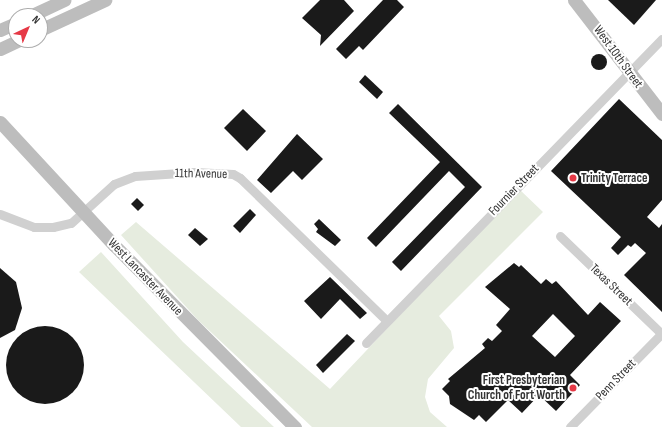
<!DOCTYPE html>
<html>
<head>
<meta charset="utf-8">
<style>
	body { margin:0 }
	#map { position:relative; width:662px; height:427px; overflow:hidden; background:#fff; font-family:"Sofia Sans Condensed",sans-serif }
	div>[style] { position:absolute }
	.green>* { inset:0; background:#e6ecdf }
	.building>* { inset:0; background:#1a1a1a }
	.round { border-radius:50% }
	.street>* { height:9px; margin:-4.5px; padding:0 4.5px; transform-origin:4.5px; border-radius:4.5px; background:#d0d0d0 }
	.secondary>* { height:13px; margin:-6.5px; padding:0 6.5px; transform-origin:6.5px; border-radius:6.5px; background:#bdbdbd }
	.secondary-bridge>* { height:13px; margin:-6.5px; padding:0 6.5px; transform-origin:6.5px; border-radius:6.5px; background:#bdbdbd }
	.dots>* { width:11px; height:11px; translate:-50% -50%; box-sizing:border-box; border:2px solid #fff; border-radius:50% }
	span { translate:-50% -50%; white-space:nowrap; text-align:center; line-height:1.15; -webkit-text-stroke:4px #fff; paint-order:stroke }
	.street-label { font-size:13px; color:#333 }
	.poi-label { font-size:13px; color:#333; font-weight:700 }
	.left { translate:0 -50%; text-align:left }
	.right { translate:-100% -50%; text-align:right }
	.north { position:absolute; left:8px; top:8px; width:40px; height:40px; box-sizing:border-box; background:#fff; border:1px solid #adadad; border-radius:50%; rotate:44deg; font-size:11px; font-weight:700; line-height:16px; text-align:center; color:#333 }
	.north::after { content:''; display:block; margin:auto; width:14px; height:18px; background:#e63946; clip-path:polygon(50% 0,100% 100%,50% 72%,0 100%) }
</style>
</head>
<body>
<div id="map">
	<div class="green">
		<i style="clip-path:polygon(519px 189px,543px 212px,439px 316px,451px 331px,454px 348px,428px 379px,425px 397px,430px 412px,447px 427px,312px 427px,198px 320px,121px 235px,136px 222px,330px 389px)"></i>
		<i style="clip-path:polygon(101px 252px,183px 342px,274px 427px,241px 427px,79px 272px)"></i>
	</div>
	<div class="building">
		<i style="clip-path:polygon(320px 0,344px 0,354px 11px,320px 46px,321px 35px,302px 18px)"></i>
		<i style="clip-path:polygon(383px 0,397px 0,404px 7px,363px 50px,359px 46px,346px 59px,336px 49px)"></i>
		<i style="clip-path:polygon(608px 0,656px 0,634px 25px)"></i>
		<i class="round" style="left:591px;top:54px;width:16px;height:16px"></i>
		<i style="clip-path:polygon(365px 75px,383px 92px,377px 99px,359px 82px)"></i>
		<i style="clip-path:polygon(619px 99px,662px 140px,662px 200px,647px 217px,659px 228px,662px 224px,662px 312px,624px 275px,646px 253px,635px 243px,631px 247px,628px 245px,618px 255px,611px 248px,621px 237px,551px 171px)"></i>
		<i style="clip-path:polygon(398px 104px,482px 187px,401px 271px,392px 262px,465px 187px,449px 171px,376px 247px,367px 238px,440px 162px,389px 113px)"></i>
		<i style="clip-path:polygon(243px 109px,266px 131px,247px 151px,224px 128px)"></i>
		<i style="clip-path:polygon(297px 134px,323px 159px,302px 180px,293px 171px,271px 193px,257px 180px)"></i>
		<i style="clip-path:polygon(137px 198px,144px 205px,138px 211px,131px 204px)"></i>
		<i style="clip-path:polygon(250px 209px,256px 215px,240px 233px,233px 226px)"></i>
		<i style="clip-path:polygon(319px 219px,341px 240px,335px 246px,316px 232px,318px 229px,314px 224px)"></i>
		<i style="clip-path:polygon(195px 228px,208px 239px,200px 246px,188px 235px)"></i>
		<i style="clip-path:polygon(evenodd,514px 263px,519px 267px,521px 265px,541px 284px,546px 279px,552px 284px,556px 281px,588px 315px,600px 302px,621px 321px,570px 375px,580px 385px,556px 411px,539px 395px,522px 413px,508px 400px,486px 422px,479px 415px,474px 420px,450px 404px,449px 396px,442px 389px,450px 381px,448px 379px,485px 348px,482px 344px,488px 338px,492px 341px,502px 331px,496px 325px,510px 309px,485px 287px,514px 263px,553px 314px,575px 336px,555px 357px,532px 336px,553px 314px)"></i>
		<i style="clip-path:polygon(0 268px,16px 282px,22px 308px,15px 330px,0 338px)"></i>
		<i style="clip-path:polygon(330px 277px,367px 313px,360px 319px,340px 299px,321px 319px,304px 301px)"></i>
		<i class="round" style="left:6px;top:326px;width:78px;height:78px"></i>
		<i style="clip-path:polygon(347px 334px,355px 341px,323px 373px,316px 365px)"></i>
	</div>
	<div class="street">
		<i style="left:0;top:214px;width:36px;rotate:21deg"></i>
		<i style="left:34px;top:227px;width:19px"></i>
		<i style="left:53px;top:227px;width:18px;rotate:-13deg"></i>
		<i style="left:71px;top:223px;width:58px;rotate:-42.2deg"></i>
		<i style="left:114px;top:184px;width:22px;rotate:-21deg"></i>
		<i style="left:135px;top:176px;width:60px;rotate:-3.8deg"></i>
		<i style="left:195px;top:172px;width:38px;rotate:3deg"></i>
		<i style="left:233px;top:174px;width:8px;rotate:30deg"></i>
		<i style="left:240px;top:178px;width:205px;rotate:44.2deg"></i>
		<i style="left:560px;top:236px;width:141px;rotate:43.9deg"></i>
		<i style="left:366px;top:343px;width:424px;rotate:-45.8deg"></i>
		<i style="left:570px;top:427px;width:132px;rotate:-45.6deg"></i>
	</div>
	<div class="secondary">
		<i style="left:574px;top:0;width:144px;rotate:52.3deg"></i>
		<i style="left:30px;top:16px;width:38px;rotate:-25deg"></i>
		<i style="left:0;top:30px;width:17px;rotate:-24deg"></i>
		<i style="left:40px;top:30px;width:72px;rotate:-24.8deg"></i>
		<i style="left:0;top:49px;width:21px;rotate:-25deg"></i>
		<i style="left:114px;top:245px;width:257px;rotate:45.2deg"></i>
	</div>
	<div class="secondary-bridge">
		<i style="left:0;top:122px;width:168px;rotate:47.2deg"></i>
	</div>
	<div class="dots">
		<i style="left:573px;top:178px;background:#e63946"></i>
		<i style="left:573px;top:388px;background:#e63946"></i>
	</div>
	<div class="street-label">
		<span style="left:618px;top:57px;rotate:54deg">West 10th Street</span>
		<span style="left:201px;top:174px;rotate:1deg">11th Avenue</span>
		<span style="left:514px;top:190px;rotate:-46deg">Fournier Street</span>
		<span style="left:145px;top:277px;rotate:46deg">West Lancaster Avenue</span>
		<span style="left:611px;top:285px;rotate:44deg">Texas Street</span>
		<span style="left:616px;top:380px;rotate:-46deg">Penn Street</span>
	</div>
	<div class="poi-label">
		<span class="left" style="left:581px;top:178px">Trinity Terrace</span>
		<span class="right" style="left:565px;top:388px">First Presbyterian<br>Church of Fort Worth</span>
	</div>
	<div class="north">N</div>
</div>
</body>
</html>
